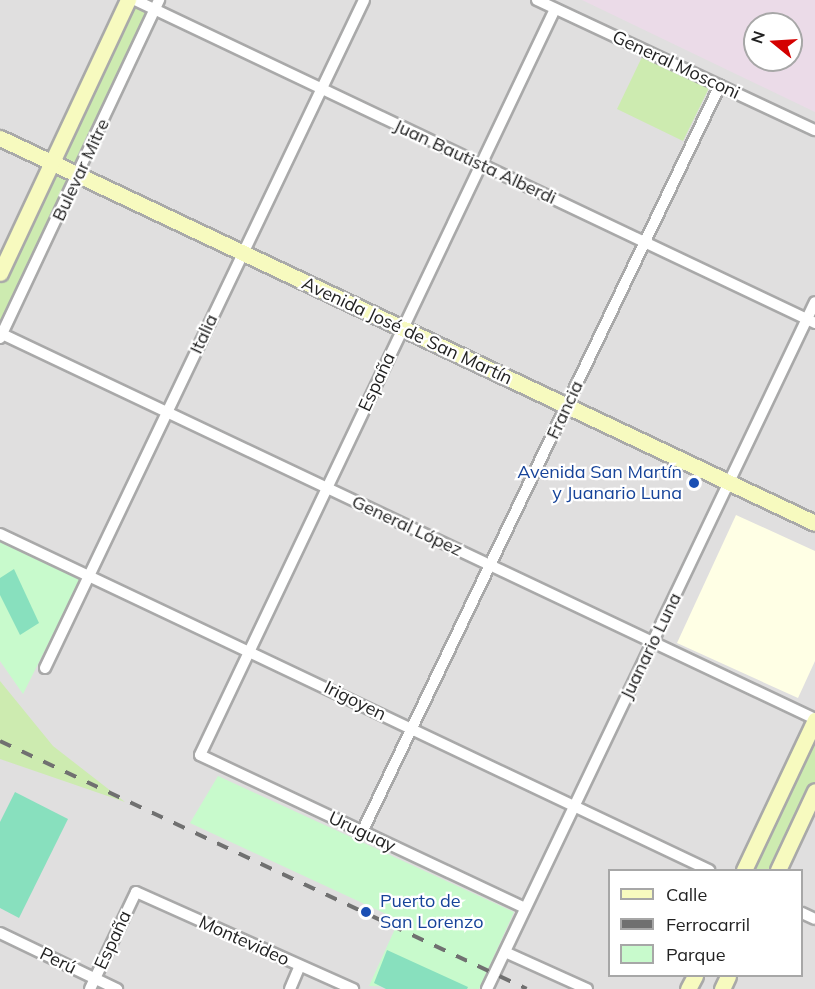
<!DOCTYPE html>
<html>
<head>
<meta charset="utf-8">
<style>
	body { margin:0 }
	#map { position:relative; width:815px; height:989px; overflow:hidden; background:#f2efe9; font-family:Mulish,sans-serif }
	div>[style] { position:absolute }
	.residential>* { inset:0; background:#e0dfdf }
	.industrial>* { inset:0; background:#ebdbe8 }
	.education>* { inset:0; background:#ffffe5 }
	.grass>* { inset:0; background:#cdebb0 }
	.park>* { inset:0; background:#c8facc }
	.pitch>* { inset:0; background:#88e0be }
	.roads { filter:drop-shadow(2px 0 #a9a9a9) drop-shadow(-2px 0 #a9a9a9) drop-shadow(0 2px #a9a9a9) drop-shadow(0 -2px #a9a9a9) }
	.street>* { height:10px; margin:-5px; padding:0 5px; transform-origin:5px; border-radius:5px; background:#fff }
	.secondary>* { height:15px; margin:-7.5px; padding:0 7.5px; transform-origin:7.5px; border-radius:7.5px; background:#f7fabf }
	.rail>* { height:4px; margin-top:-2px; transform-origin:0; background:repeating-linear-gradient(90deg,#707070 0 12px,transparent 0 24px) }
	.dots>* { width:16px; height:16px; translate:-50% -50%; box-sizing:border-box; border:3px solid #fff; border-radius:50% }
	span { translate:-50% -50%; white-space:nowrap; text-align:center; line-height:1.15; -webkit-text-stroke:4.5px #fff; paint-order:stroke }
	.street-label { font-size:18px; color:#222 }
	.transit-label { font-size:18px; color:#164399 }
	.right { translate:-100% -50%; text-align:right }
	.left { translate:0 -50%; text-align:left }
	.legend { position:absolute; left:608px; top:869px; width:195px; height:108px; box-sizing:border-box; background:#fff; border:2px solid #a7a7a7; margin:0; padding:8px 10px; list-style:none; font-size:18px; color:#222 }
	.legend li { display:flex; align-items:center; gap:12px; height:30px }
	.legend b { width:30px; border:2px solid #a7a7a7 }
	.north { position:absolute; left:743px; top:12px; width:60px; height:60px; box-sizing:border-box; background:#fff; border:2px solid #a7a7a7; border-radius:50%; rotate:288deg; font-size:16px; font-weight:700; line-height:24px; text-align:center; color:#222 }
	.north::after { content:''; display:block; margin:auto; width:21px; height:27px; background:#d40000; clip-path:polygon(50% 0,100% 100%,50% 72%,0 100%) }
</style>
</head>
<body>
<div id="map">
	<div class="residential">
		<i style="clip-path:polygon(evenodd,0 0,815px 0,815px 989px,0 989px,0 0,755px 24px,791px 24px,791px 60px,755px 60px,755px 24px,0 0,610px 870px,802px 870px,802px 976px,610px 976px,610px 870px)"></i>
	</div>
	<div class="industrial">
		<i style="clip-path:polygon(evenodd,582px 0,815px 0,815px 112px,582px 0,755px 24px,791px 24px,791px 60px,755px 60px,755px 24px)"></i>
	</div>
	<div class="education">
		<i style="clip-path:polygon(736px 515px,815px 551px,815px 661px,798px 698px,677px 643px)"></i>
	</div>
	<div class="grass">
		<i style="clip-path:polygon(128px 0,159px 0,0 339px,0 273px)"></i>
		<i style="clip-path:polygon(642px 57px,709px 88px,683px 141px,617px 109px)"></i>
		<i style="clip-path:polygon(0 681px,53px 746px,125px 802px,0 759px)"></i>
		<i style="clip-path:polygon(815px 720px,815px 791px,778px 870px,744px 870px)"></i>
	</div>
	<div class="park">
		<i style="clip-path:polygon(0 541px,81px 578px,23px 694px,0 661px)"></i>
		<i style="clip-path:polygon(218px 776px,514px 912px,479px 989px,369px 986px,399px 920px,190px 823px)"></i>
	</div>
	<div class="pitch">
		<i style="clip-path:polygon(14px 569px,39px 623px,20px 635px,0 595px,0 578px)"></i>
		<i style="clip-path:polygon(15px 792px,68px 819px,19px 918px,0 908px,0 822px)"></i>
		<i style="clip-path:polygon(387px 950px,468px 987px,467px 989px,386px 989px,374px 983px)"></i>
	</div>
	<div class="roads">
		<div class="street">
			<i style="left:135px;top:0;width:753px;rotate:25.41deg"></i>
			<i style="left:537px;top:0;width:307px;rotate:25.1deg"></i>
			<i style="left:0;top:333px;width:902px;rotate:25.34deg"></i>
			<i style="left:0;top:338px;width:374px;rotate:-64.8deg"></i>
			<i style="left:0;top:534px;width:785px;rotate:25.36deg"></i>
			<i style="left:45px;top:668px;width:740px;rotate:-64.47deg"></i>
			<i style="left:362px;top:832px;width:828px;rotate:-64.39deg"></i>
			<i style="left:525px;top:908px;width:359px;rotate:-154.8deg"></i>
			<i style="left:200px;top:755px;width:826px;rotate:-64.55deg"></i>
			<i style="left:802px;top:913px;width:14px;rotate:25deg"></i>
			<i style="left:0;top:933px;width:130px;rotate:25.6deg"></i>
			<i style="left:505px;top:952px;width:90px;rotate:24.3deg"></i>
			<i style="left:90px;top:989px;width:107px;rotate:-64.6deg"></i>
			<i style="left:136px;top:892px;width:238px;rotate:24.1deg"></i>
			<i style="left:290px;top:989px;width:25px;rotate:-67deg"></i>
			<i style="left:487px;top:989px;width:761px;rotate:-64.48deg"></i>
		</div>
		<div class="secondary">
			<i style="left:0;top:138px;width:901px;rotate:25.29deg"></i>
			<i style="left:0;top:273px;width:302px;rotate:-64.9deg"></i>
			<i style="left:744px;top:870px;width:166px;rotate:-64.7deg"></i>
			<i style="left:778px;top:870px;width:87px;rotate:-64.9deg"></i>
			<i style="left:688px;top:989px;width:15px;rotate:-62deg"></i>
			<i style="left:722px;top:989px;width:14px;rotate:-65deg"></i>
		</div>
	</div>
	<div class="rail">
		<i style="left:0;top:741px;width:582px;rotate:25.2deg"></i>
	</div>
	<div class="dots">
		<i style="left:694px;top:483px;background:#1a4fb4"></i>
		<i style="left:366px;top:912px;background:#1a4fb4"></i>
	</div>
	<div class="street-label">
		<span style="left:676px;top:65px;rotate:25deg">General Mosconi</span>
		<span style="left:475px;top:162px;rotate:25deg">Juan Bautista Alberdi</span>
		<span style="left:81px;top:170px;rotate:-65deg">Bulevar Mitre</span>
		<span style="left:407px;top:331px;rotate:25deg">Avenida José de San Martín</span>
		<span style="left:204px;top:334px;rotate:-65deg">Italia</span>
		<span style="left:377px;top:382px;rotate:-65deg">España</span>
		<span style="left:565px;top:410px;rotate:-65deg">Francia</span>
		<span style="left:407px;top:526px;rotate:25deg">General López</span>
		<span style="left:651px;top:646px;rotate:-64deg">Juanario Luna</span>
		<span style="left:355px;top:701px;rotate:26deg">Irigoyen</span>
		<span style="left:362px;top:832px;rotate:25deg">Uruguay</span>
		<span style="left:113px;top:940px;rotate:-65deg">España</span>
		<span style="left:244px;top:941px;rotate:24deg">Montevideo</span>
		<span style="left:58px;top:961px;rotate:26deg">Perú</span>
	</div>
	<div class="transit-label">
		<span class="right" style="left:682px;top:483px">Avenida San Martín<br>y Juanario Luna</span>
		<span class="left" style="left:380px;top:912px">Puerto de<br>San Lorenzo</span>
	</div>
	<ul class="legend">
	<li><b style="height:8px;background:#f7fabf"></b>Calle</li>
	<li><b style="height:8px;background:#707070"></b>Ferrocarril</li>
	<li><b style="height:16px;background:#c8facc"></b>Parque</li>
	</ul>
	<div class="north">N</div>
</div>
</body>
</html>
